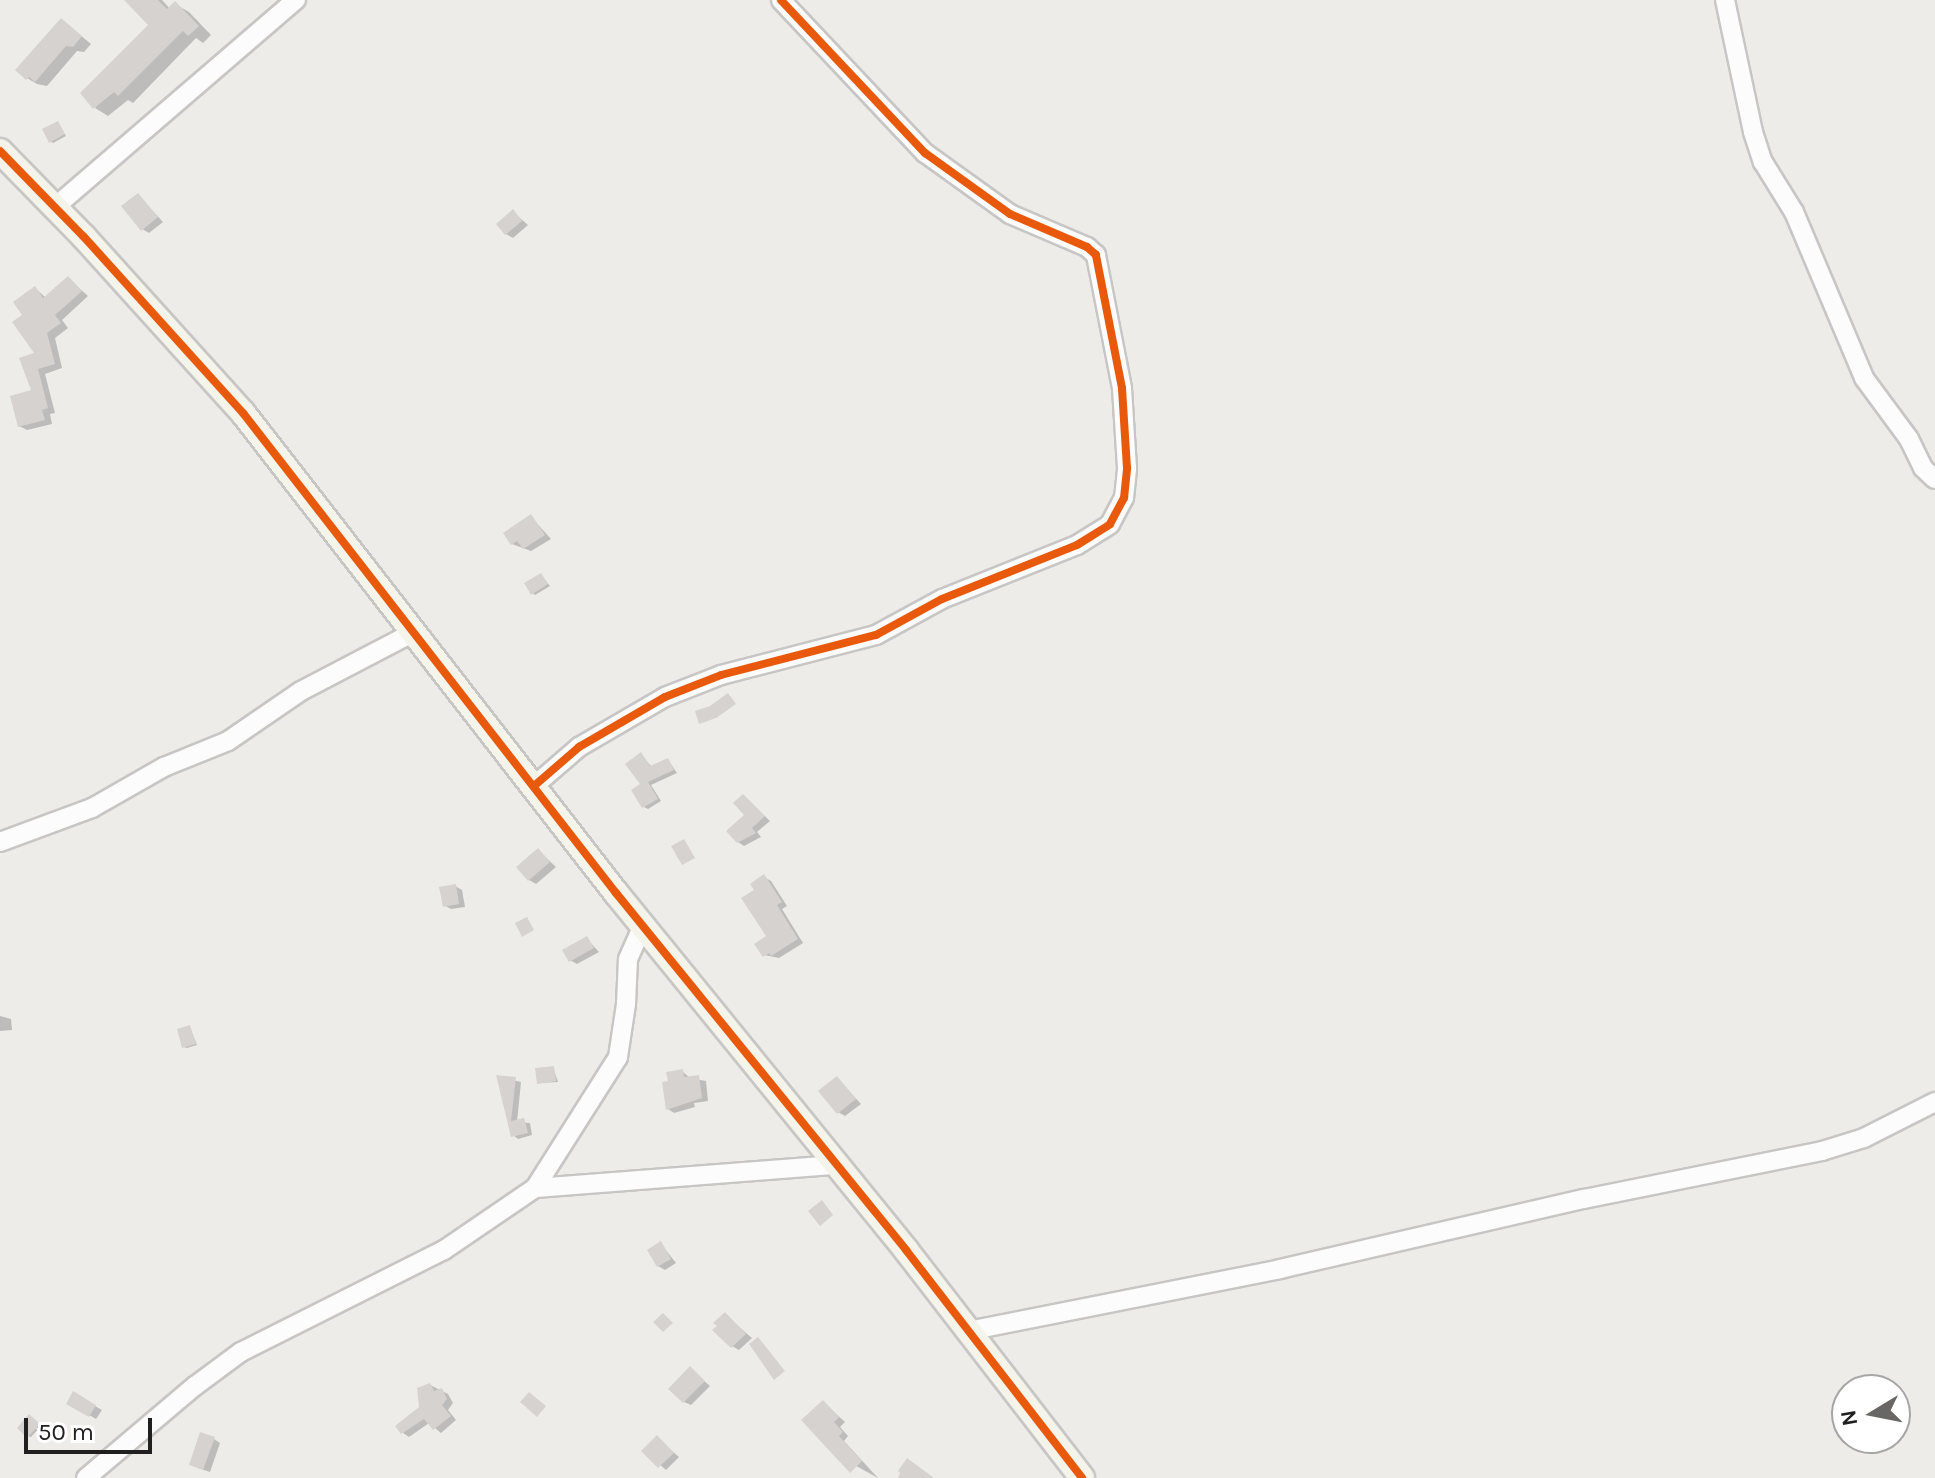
<!DOCTYPE html>
<html>
<head>
<meta charset="utf-8">
<style>
	body { margin:0 }
	#map { position:relative; width:1935px; height:1478px; overflow:hidden; background:#eeece9; font-family:Karla,sans-serif }
	div>[style] { position:absolute }
	.shadow>* { inset:0; background:#0003 }
	.building>* { inset:0; background:#d5d2d0 }
	.roads { filter:drop-shadow(2px 0 #c7c6c5) drop-shadow(-2px 0 #c7c6c5) drop-shadow(0 2px #c7c6c5) drop-shadow(0 -2px #c7c6c5) }
	.street>* { height:18px; margin:-9px; padding:0 9px; transform-origin:9px; border-radius:9px; background:#fcfcfc }
	.secondary>* { height:24px; margin:-12px; padding:0 12px; transform-origin:12px; border-radius:12px; background:#f4f4eb }
	.cycleway>* { height:8px; margin:-4px; padding:0 4px; transform-origin:4px; border-radius:4px; background:#e8590c }
	span { translate:-50% -50%; white-space:nowrap; text-align:center; line-height:1.15; -webkit-text-stroke:7px #fff; paint-order:stroke }
	.north { position:absolute; left:1831px; top:1374px; width:80px; height:80px; box-sizing:border-box; background:#fff; border:2px solid #a6a6a6; border-radius:50%; rotate:260deg; font-size:22px; font-weight:700; line-height:32px; text-align:center; color:#202020 }
	.north::after { content:''; display:block; margin:auto; width:28px; height:36px; background:#686766; clip-path:polygon(50% 0,100% 100%,50% 72%,0 100%) }
	.scale { position:absolute; left:24px; top:1418px; width:128px; height:36px; box-sizing:border-box; border:4px solid #202020; border-top:0; padding-left:10px; font-size:24px; line-height:28px; white-space:nowrap; color:#202020; -webkit-text-stroke:6px #fff; paint-order:stroke }
</style>
</head>
<body>
<div id="map">
	<div class="shadow">
		<i style="clip-path:polygon(126px 0,162px 0,170px 9px,175px 4px,189px 12px,211px 35px,203px 43px,196px 38px,133px 103px,128px 100px,108px 116px,95px 108px,151px 25px)"></i>
		<i style="clip-path:polygon(62px 20px,91px 44px,84px 52px,77px 51px,47px 86px,37px 84px,27px 78px)"></i>
		<i style="clip-path:polygon(58px 123px,66px 136px,53px 143px,50px 141px)"></i>
		<i style="clip-path:polygon(138px 195px,163px 222px,149px 233px,142px 229px)"></i>
		<i style="clip-path:polygon(513px 212px,528px 225px,513px 238px,506px 234px)"></i>
		<i style="clip-path:polygon(68px 278px,88px 296px,62px 320px,68px 328px,55px 338px,62px 368px,45px 374px,55px 413px,50px 414px,52px 424px,27px 430px,19px 426px,34px 392px,37px 354px,25px 315px,35px 288px,46px 298px)"></i>
		<i style="clip-path:polygon(531px 517px,551px 539px,531px 551px,512px 544px)"></i>
		<i style="clip-path:polygon(541px 575px,550px 586px,535px 595px,533px 593px)"></i>
		<i style="clip-path:polygon(641px 755px,652px 767px,668px 760px,677px 773px,651px 785px,661px 801px,648px 809px,644px 807px)"></i>
		<i style="clip-path:polygon(743px 796px,770px 821px,757px 832px,761px 837px,744px 846px,738px 842px,747px 816px)"></i>
		<i style="clip-path:polygon(539px 851px,556px 867px,536px 884px,529px 880px)"></i>
		<i style="clip-path:polygon(764px 877px,771px 881px,787px 906px,782px 909px,803px 943px,779px 958px,764px 955px,769px 937px,757px 890px)"></i>
		<i style="clip-path:polygon(455px 886px,462px 890px,465px 907px,451px 909px,444px 905px)"></i>
		<i style="clip-path:polygon(587px 939px,599px 952px,577px 964px,570px 960px)"></i>
		<i style="clip-path:polygon(0 1016px,11px 1019px,12px 1030px,0 1031px)"></i>
		<i style="clip-path:polygon(190px 1028px,197px 1045px,187px 1048px,184px 1047px)"></i>
		<i style="clip-path:polygon(553px 1068px,558px 1082px,539px 1083px)"></i>
		<i style="clip-path:polygon(683px 1072px,690px 1078px,706px 1081px,708px 1101px,694px 1103px,695px 1107px,674px 1113px,668px 1109px)"></i>
		<i style="clip-path:polygon(499px 1077px,521px 1082px,517px 1122px,530px 1123px,532px 1135px,518px 1139px,513px 1135px)"></i>
		<i style="clip-path:polygon(837px 1078px,861px 1104px,845px 1116px,838px 1112px)"></i>
		<i style="clip-path:polygon(661px 1244px,676px 1263px,665px 1270px,658px 1266px)"></i>
		<i style="clip-path:polygon(725px 1315px,752px 1338px,739px 1350px,732px 1346px)"></i>
		<i style="clip-path:polygon(690px 1369px,710px 1386px,691px 1405px,684px 1402px)"></i>
		<i style="clip-path:polygon(430px 1385px,448px 1394px,453px 1403px,448px 1410px,456px 1420px,441px 1433px,429px 1423px,409px 1437px,403px 1433px,421px 1408px)"></i>
		<i style="clip-path:polygon(74px 1394px,102px 1410px,96px 1419px,69px 1403px)"></i>
		<i style="clip-path:polygon(823px 1402px,845px 1422px,840px 1427px,848px 1436px,844px 1441px,878px 1478px,838px 1456px)"></i>
		<i style="clip-path:polygon(32px 1418px,41px 1426px,31px 1437px,28px 1436px)"></i>
		<i style="clip-path:polygon(657px 1438px,679px 1457px,666px 1470px,644px 1451px)"></i>
		<i style="clip-path:polygon(214px 1439px,220px 1443px,210px 1472px,198px 1468px)"></i>
	</div>
	<div class="building">
		<i style="clip-path:polygon(124px 0,158px 0,167px 9px,175px 1px,199px 26px,188px 36px,183px 31px,118px 96px,114px 92px,93px 109px,80px 93px,148px 25px)"></i>
		<i style="clip-path:polygon(61px 18px,82px 36px,73px 47px,66px 46px,35px 82px,29px 77px,26px 80px,15px 70px)"></i>
		<i style="clip-path:polygon(58px 121px,65px 134px,49px 143px,42px 129px)"></i>
		<i style="clip-path:polygon(138px 193px,158px 217px,141px 231px,121px 206px)"></i>
		<i style="clip-path:polygon(513px 209px,522px 221px,505px 235px,496px 224px)"></i>
		<i style="clip-path:polygon(68px 276px,82px 291px,55px 315px,61px 323px,47px 333px,55px 364px,38px 369px,48px 408px,42px 410px,45px 420px,18px 427px,10px 396px,31px 390px,19px 358px,34px 353px,12px 322px,22px 315px,13px 302px,35px 286px,43px 298px)"></i>
		<i style="clip-path:polygon(531px 514px,545px 535px,523px 549px,517px 541px,511px 545px,503px 533px)"></i>
		<i style="clip-path:polygon(541px 573px,548px 584px,531px 595px,524px 583px)"></i>
		<i style="clip-path:polygon(728px 693px,736px 704px,716px 718px,699px 724px,695px 711px,710px 706px)"></i>
		<i style="clip-path:polygon(641px 752px,650px 766px,668px 758px,674px 770px,648px 782px,658px 799px,642px 808px,631px 790px,640px 784px,625px 764px)"></i>
		<i style="clip-path:polygon(743px 794px,765px 816px,752px 828px,756px 833px,737px 843px,726px 831px,744px 815px,733px 803px)"></i>
		<i style="clip-path:polygon(684px 839px,695px 858px,682px 865px,671px 846px)"></i>
		<i style="clip-path:polygon(538px 848px,550px 862px,528px 881px,516px 867px)"></i>
		<i style="clip-path:polygon(764px 874px,782px 902px,777px 905px,798px 939px,771px 956px,769px 953px,763px 957px,754px 944px,766px 936px,741px 898px,754px 890px,750px 884px)"></i>
		<i style="clip-path:polygon(456px 884px,459px 904px,443px 907px,439px 887px)"></i>
		<i style="clip-path:polygon(527px 917px,534px 930px,522px 937px,515px 923px)"></i>
		<i style="clip-path:polygon(587px 936px,594px 948px,569px 962px,562px 950px)"></i>
		<i style="clip-path:polygon(190px 1025px,196px 1044px,182px 1048px,177px 1029px)"></i>
		<i style="clip-path:polygon(554px 1066px,556px 1081px,537px 1084px,535px 1068px)"></i>
		<i style="clip-path:polygon(683px 1069px,684px 1077px,699px 1075px,702px 1098px,666px 1110px,662px 1082px,668px 1081px,666px 1072px)"></i>
		<i style="clip-path:polygon(496px 1075px,516px 1077px,511px 1121px,524px 1118px,528px 1133px,511px 1137px)"></i>
		<i style="clip-path:polygon(837px 1076px,856px 1099px,837px 1114px,818px 1091px)"></i>
		<i style="clip-path:polygon(822px 1200px,833px 1215px,820px 1226px,808px 1211px)"></i>
		<i style="clip-path:polygon(661px 1241px,671px 1259px,657px 1267px,647px 1250px)"></i>
		<i style="clip-path:polygon(725px 1312px,746px 1334px,731px 1348px,712px 1330px,717px 1326px,713px 1323px)"></i>
		<i style="clip-path:polygon(663px 1313px,673px 1323px,663px 1332px,653px 1322px)"></i>
		<i style="clip-path:polygon(758px 1337px,785px 1371px,774px 1380px,749px 1344px)"></i>
		<i style="clip-path:polygon(690px 1366px,705px 1381px,683px 1403px,668px 1389px)"></i>
		<i style="clip-path:polygon(430px 1383px,434px 1391px,442px 1388px,447px 1399px,442px 1405px,451px 1416px,433px 1430px,424px 1419px,401px 1434px,395px 1426px,419px 1407px,417px 1388px)"></i>
		<i style="clip-path:polygon(73px 1391px,96px 1405px,89px 1417px,66px 1404px)"></i>
		<i style="clip-path:polygon(529px 1392px,546px 1406px,537px 1417px,520px 1402px)"></i>
		<i style="clip-path:polygon(823px 1400px,839px 1417px,834px 1422px,843px 1432px,839px 1436px,862px 1461px,850px 1473px,801px 1420px)"></i>
		<i style="clip-path:polygon(29px 1414px,40px 1424px,27px 1438px,17px 1428px)"></i>
		<i style="clip-path:polygon(200px 1432px,215px 1437px,203px 1470px,189px 1465px)"></i>
		<i style="clip-path:polygon(657px 1435px,674px 1453px,658px 1468px,641px 1451px)"></i>
		<i style="clip-path:polygon(907px 1458px,934px 1478px,898px 1478px,900px 1473px,898px 1471px)"></i>
	</div>
	<div class="roads">
		<div class="street">
			<i style="left:1725px;top:0;width:135px;rotate:78deg"></i>
			<i style="left:1753px;top:132px;width:32px;rotate:72deg"></i>
			<i style="left:1763px;top:162px;width:59px;rotate:58.2deg"></i>
			<i style="left:1794px;top:212px;width:180px;rotate:67.1deg"></i>
			<i style="left:1864px;top:378px;width:76px;rotate:53.6deg"></i>
			<i style="left:1909px;top:439px;width:32px;rotate:64deg"></i>
			<i style="left:1923px;top:468px;width:16px;rotate:43deg"></i>
			<i style="left:55px;top:207px;width:318px;rotate:-40.7deg"></i>
			<i style="left:534px;top:786px;width:60px;rotate:-40.9deg"></i>
			<i style="left:579px;top:747px;width:99px;rotate:-30.2deg"></i>
			<i style="left:665px;top:697px;width:60px;rotate:-21.4deg"></i>
			<i style="left:721px;top:675px;width:160px;rotate:-14.5deg"></i>
			<i style="left:876px;top:635px;width:75px;rotate:-28.6deg"></i>
			<i style="left:942px;top:599px;width:145px;rotate:-21.8deg"></i>
			<i style="left:1077px;top:545px;width:39px;rotate:-32deg"></i>
			<i style="left:1110px;top:524px;width:30px;rotate:-62deg"></i>
			<i style="left:1124px;top:498px;width:30px;rotate:-84deg"></i>
			<i style="left:1127px;top:468px;width:80px;rotate:-93.6deg"></i>
			<i style="left:1122px;top:388px;width:136px;rotate:-101.1deg"></i>
			<i style="left:1096px;top:255px;width:12px;rotate:-138deg"></i>
			<i style="left:1087px;top:247px;width:84px;rotate:-156.8deg"></i>
			<i style="left:1010px;top:214px;width:105px;rotate:-144.3deg"></i>
			<i style="left:925px;top:153px;width:210px;rotate:-133.3deg"></i>
			<i style="left:0;top:842px;width:98px;rotate:-20.3deg"></i>
			<i style="left:92px;top:808px;width:83px;rotate:-29.7deg"></i>
			<i style="left:164px;top:767px;width:69px;rotate:-22.1deg"></i>
			<i style="left:228px;top:741px;width:88px;rotate:-34.4deg"></i>
			<i style="left:301px;top:691px;width:127px;rotate:-27.6deg"></i>
			<i style="left:535px;top:1188px;width:302px;rotate:-4.4deg"></i>
			<i style="left:968px;top:1331px;width:318px;rotate:-11.2deg"></i>
			<i style="left:1280px;top:1269px;width:312px;rotate:-13deg"></i>
			<i style="left:1584px;top:1199px;width:243px;rotate:-11.4deg"></i>
			<i style="left:1822px;top:1151px;width:44px;rotate:-17.2deg"></i>
			<i style="left:1864px;top:1138px;width:80px;rotate:-26.9deg"></i>
			<i style="left:86px;top:1478px;width:143px;rotate:-40.2deg"></i>
			<i style="left:195px;top:1386px;width:57px;rotate:-36.5deg"></i>
			<i style="left:241px;top:1352px;width:227px;rotate:-26.7deg"></i>
			<i style="left:444px;top:1250px;width:110px;rotate:-34.3deg"></i>
			<i style="left:535px;top:1188px;width:155px;rotate:-57.6deg"></i>
			<i style="left:618px;top:1057px;width:54px;rotate:-81.4deg"></i>
			<i style="left:626px;top:1004px;width:45px;rotate:-87.5deg"></i>
			<i style="left:628px;top:959px;width:36px;rotate:-66deg"></i>
		</div>
		<div class="secondary">
			<i style="left:0;top:151px;width:120px;rotate:45.7deg"></i>
			<i style="left:84px;top:237px;width:237px;rotate:47.9deg"></i>
			<i style="left:243px;top:413px;width:608px;rotate:52.15deg"></i>
			<i style="left:616px;top:893px;width:460px;rotate:50.9deg"></i>
			<i style="left:906px;top:1250px;width:288px;rotate:52.3deg"></i>
		</div>
	</div>
	<div class="cycleway">
		<i style="left:0;top:151px;width:120px;rotate:45.7deg"></i>
		<i style="left:84px;top:237px;width:237px;rotate:47.9deg"></i>
		<i style="left:243px;top:413px;width:608px;rotate:52.15deg"></i>
		<i style="left:616px;top:893px;width:460px;rotate:50.9deg"></i>
		<i style="left:906px;top:1250px;width:288px;rotate:52.3deg"></i>
		<i style="left:534px;top:786px;width:60px;rotate:-40.9deg"></i>
		<i style="left:579px;top:747px;width:99px;rotate:-30.2deg"></i>
		<i style="left:665px;top:697px;width:60px;rotate:-21.4deg"></i>
		<i style="left:721px;top:675px;width:160px;rotate:-14.5deg"></i>
		<i style="left:876px;top:635px;width:75px;rotate:-28.6deg"></i>
		<i style="left:942px;top:599px;width:145px;rotate:-21.8deg"></i>
		<i style="left:1077px;top:545px;width:39px;rotate:-32deg"></i>
		<i style="left:1110px;top:524px;width:30px;rotate:-62deg"></i>
		<i style="left:1124px;top:498px;width:30px;rotate:-84deg"></i>
		<i style="left:1127px;top:468px;width:80px;rotate:-93.6deg"></i>
		<i style="left:1122px;top:388px;width:136px;rotate:-101.1deg"></i>
		<i style="left:1096px;top:255px;width:12px;rotate:-138deg"></i>
		<i style="left:1087px;top:247px;width:84px;rotate:-156.8deg"></i>
		<i style="left:1010px;top:214px;width:105px;rotate:-144.3deg"></i>
		<i style="left:925px;top:153px;width:210px;rotate:-133.3deg"></i>
	</div>
	<div class="north">N</div>
	<div class="scale">50 m</div>
</div>
</body>
</html>
